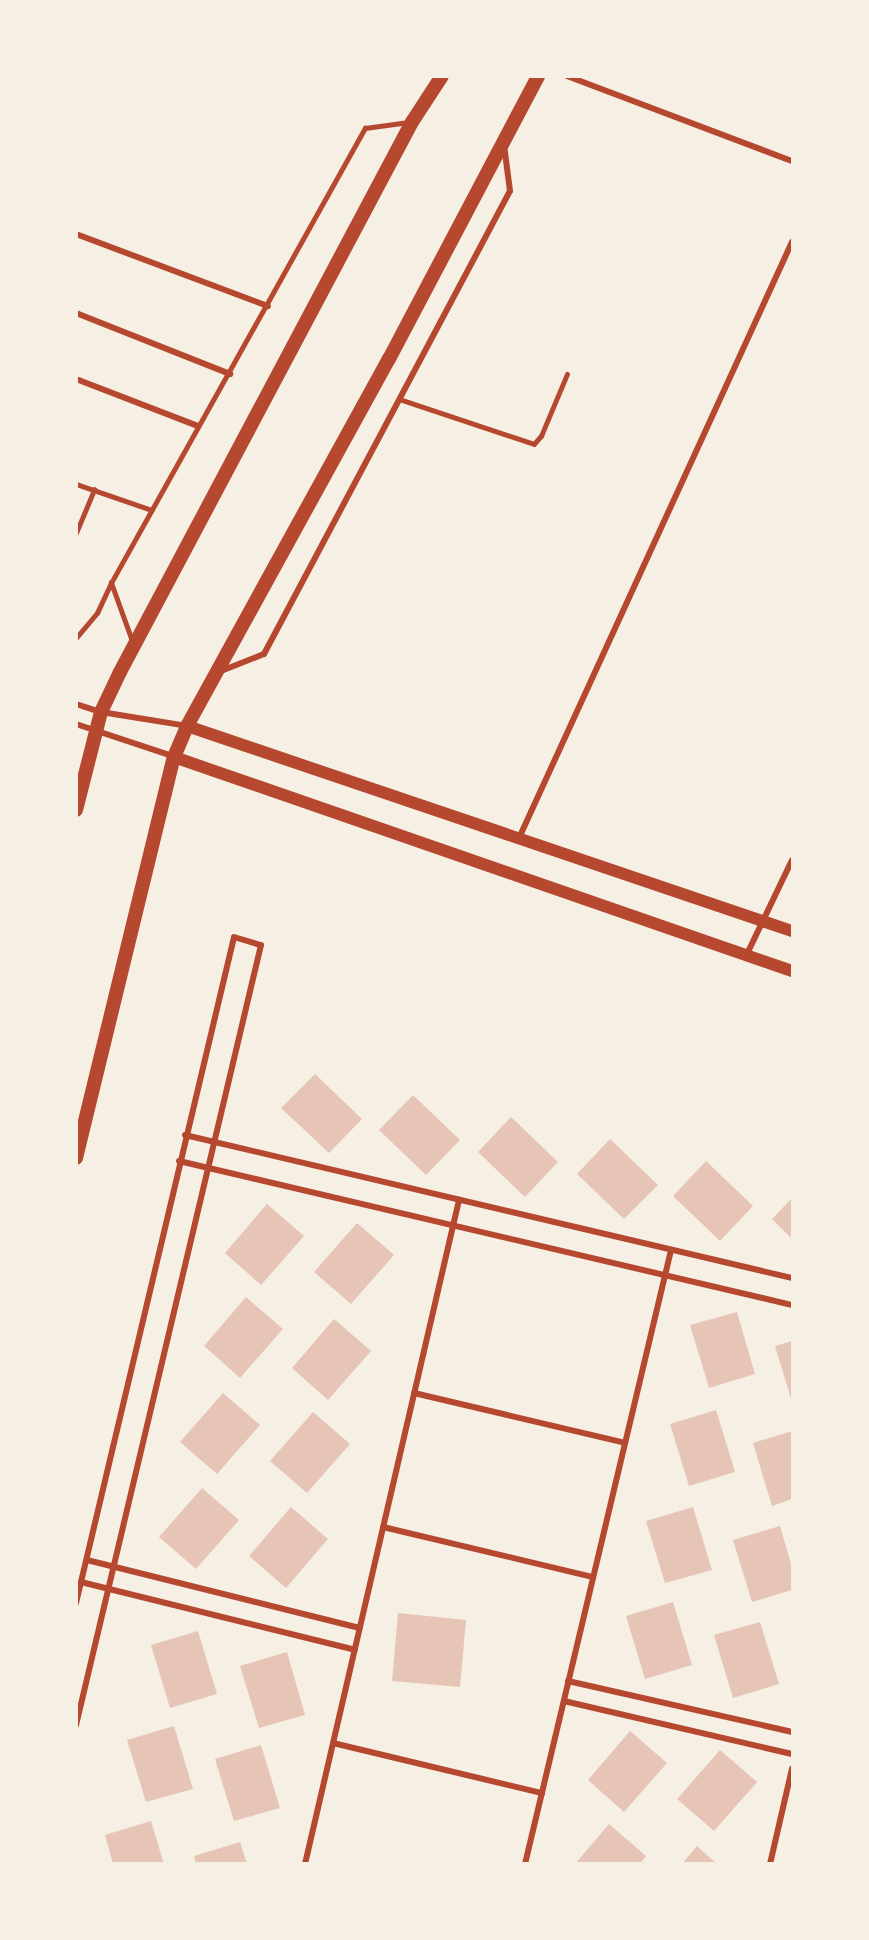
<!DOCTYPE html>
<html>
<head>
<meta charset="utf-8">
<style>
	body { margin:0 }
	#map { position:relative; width:869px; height:1940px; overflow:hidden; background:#f6efe4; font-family:"DM Sans",sans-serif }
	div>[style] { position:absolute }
	.building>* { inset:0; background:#e6c5b7 }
	.service>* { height:4.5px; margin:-2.25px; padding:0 2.25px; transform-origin:2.25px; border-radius:2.25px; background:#b5482f }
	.minor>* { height:6px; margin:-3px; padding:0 3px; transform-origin:3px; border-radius:3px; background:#b5482f }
	.secondary>* { height:12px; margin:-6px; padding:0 6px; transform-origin:6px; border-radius:6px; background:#b5482f }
	.primary>* { height:14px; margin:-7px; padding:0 7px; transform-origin:7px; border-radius:7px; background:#b5482f }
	span { translate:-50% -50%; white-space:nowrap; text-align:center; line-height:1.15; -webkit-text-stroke:4.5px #f6efe4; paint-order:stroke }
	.frame { position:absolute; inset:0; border:78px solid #f6efe4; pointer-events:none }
</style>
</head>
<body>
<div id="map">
	<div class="building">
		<i style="clip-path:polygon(315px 1074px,362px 1119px,329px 1153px,281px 1108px)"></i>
		<i style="clip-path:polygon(413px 1095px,460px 1140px,426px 1175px,379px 1130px)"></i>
		<i style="clip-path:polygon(511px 1117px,558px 1162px,525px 1197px,478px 1152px)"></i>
		<i style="clip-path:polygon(610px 1139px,658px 1185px,624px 1219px,577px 1174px)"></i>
		<i style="clip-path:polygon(706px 1161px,753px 1206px,720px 1241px,673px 1196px)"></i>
		<i style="clip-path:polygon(792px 1198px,792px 1239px,772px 1219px)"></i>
		<i style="clip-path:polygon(267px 1204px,304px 1236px,261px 1285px,225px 1253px)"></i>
		<i style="clip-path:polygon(357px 1223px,394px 1255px,351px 1304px,314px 1272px)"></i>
		<i style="clip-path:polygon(246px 1297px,283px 1329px,240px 1378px,204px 1346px)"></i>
		<i style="clip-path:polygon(737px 1312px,755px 1374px,709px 1388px,690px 1325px)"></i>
		<i style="clip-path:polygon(334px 1319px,371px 1351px,328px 1400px,292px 1368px)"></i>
		<i style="clip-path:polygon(792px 1341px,792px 1402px,775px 1346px)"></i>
		<i style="clip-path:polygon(223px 1393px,260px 1425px,217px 1474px,180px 1442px)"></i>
		<i style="clip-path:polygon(716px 1410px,735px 1472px,689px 1486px,670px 1424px)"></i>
		<i style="clip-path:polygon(313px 1412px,350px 1444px,307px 1493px,270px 1461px)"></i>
		<i style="clip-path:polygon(792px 1431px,792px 1499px,772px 1506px,753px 1443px)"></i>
		<i style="clip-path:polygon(202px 1488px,239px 1520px,196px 1569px,159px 1537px)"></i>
		<i style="clip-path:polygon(291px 1507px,328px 1539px,286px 1588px,249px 1556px)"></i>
		<i style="clip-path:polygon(693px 1507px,712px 1570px,665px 1583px,646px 1521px)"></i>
		<i style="clip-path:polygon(780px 1526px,792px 1567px,792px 1590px,752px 1602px,733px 1540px)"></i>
		<i style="clip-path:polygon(673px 1602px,692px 1665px,645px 1679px,626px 1616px)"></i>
		<i style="clip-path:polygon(398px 1613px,466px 1620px,460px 1687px,392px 1681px)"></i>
		<i style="clip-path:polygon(760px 1622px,779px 1684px,733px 1698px,714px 1635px)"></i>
		<i style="clip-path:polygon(198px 1631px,217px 1694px,170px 1708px,151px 1645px)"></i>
		<i style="clip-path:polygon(287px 1652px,305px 1715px,259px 1728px,240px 1666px)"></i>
		<i style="clip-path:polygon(174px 1726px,193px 1789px,146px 1802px,127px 1740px)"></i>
		<i style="clip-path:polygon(630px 1731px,667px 1763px,624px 1812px,588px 1780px)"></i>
		<i style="clip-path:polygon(261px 1745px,280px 1808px,234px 1821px,215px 1759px)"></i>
		<i style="clip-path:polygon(720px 1750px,757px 1782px,714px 1831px,677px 1799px)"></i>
		<i style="clip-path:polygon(151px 1821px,164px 1864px,113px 1864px,105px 1835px)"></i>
		<i style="clip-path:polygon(609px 1824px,646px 1856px,640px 1864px,575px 1864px)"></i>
		<i style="clip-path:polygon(240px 1842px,247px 1864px,196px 1864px,194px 1856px)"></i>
		<i style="clip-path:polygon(697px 1846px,717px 1864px,682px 1864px)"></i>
	</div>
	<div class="service">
		<i style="left:399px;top:399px;width:142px;rotate:18.4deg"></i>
		<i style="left:534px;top:444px;width:11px;rotate:-49deg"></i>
		<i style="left:541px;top:436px;width:67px;rotate:-67.2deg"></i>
		<i style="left:76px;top:484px;width:80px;rotate:18.9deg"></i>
		<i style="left:76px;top:533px;width:47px;rotate:-67.3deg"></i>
		<i style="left:76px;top:638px;width:33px;rotate:-50deg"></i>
		<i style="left:97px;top:613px;width:33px;rotate:-65deg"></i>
		<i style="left:132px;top:641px;width:62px;rotate:-109.9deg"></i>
		<i style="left:111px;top:583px;width:521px;rotate:-60.83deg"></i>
		<i style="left:365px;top:128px;width:44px;rotate:-7.8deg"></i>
	</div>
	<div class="minor">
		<i style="left:567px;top:76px;width:241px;rotate:20.7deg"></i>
		<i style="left:76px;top:234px;width:205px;rotate:20.6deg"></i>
		<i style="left:76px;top:313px;width:166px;rotate:21.6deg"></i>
		<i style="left:76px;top:379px;width:131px;rotate:21.1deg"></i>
		<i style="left:221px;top:671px;width:46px;rotate:-21.6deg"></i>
		<i style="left:264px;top:654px;width:524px;rotate:-62.02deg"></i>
		<i style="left:510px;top:191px;width:46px;rotate:-97.4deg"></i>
		<i style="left:76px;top:704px;width:26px;rotate:18deg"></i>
		<i style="left:101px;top:712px;width:87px;rotate:9.2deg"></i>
		<i style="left:76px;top:724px;width:102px;rotate:18.3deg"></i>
		<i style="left:519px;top:838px;width:656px;rotate:-65.39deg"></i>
		<i style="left:747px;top:954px;width:104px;rotate:-64.4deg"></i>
		<i style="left:185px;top:1135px;width:624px;rotate:13.26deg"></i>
		<i style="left:179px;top:1161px;width:630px;rotate:13.22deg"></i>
		<i style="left:414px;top:1393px;width:217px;rotate:13.3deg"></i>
		<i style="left:383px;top:1527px;width:216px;rotate:13.4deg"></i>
		<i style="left:87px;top:1560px;width:281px;rotate:14deg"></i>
		<i style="left:81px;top:1582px;width:282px;rotate:13.9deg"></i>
		<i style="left:76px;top:1603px;width:684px;rotate:-76.65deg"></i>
		<i style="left:234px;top:937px;width:28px;rotate:17deg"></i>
		<i style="left:261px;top:945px;width:802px;rotate:103.34deg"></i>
		<i style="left:568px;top:1681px;width:230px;rotate:12.8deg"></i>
		<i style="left:564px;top:1701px;width:234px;rotate:13.1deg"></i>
		<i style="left:333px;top:1743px;width:215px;rotate:13.5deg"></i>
		<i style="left:305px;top:1864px;width:682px;rotate:-76.94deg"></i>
		<i style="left:525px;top:1864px;width:631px;rotate:-76.62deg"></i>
		<i style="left:770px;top:1864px;width:98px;rotate:-77deg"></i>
	</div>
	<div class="secondary">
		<i style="left:187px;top:726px;width:639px;rotate:18.72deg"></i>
		<i style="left:174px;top:757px;width:654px;rotate:19.1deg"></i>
	</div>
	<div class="primary">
		<i style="left:76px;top:810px;width:101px;rotate:-75.7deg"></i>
		<i style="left:101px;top:712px;width:44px;rotate:-64.6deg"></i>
		<i style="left:120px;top:672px;width:623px;rotate:-62.04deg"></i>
		<i style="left:412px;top:122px;width:55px;rotate:-56.9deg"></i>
		<i style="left:76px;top:1158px;width:413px;rotate:-76.3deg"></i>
		<i style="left:174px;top:757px;width:34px;rotate:-67deg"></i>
		<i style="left:187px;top:726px;width:419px;rotate:-61.2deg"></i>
		<i style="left:389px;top:359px;width:320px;rotate:-62.2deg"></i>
	</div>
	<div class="frame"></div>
</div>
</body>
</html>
